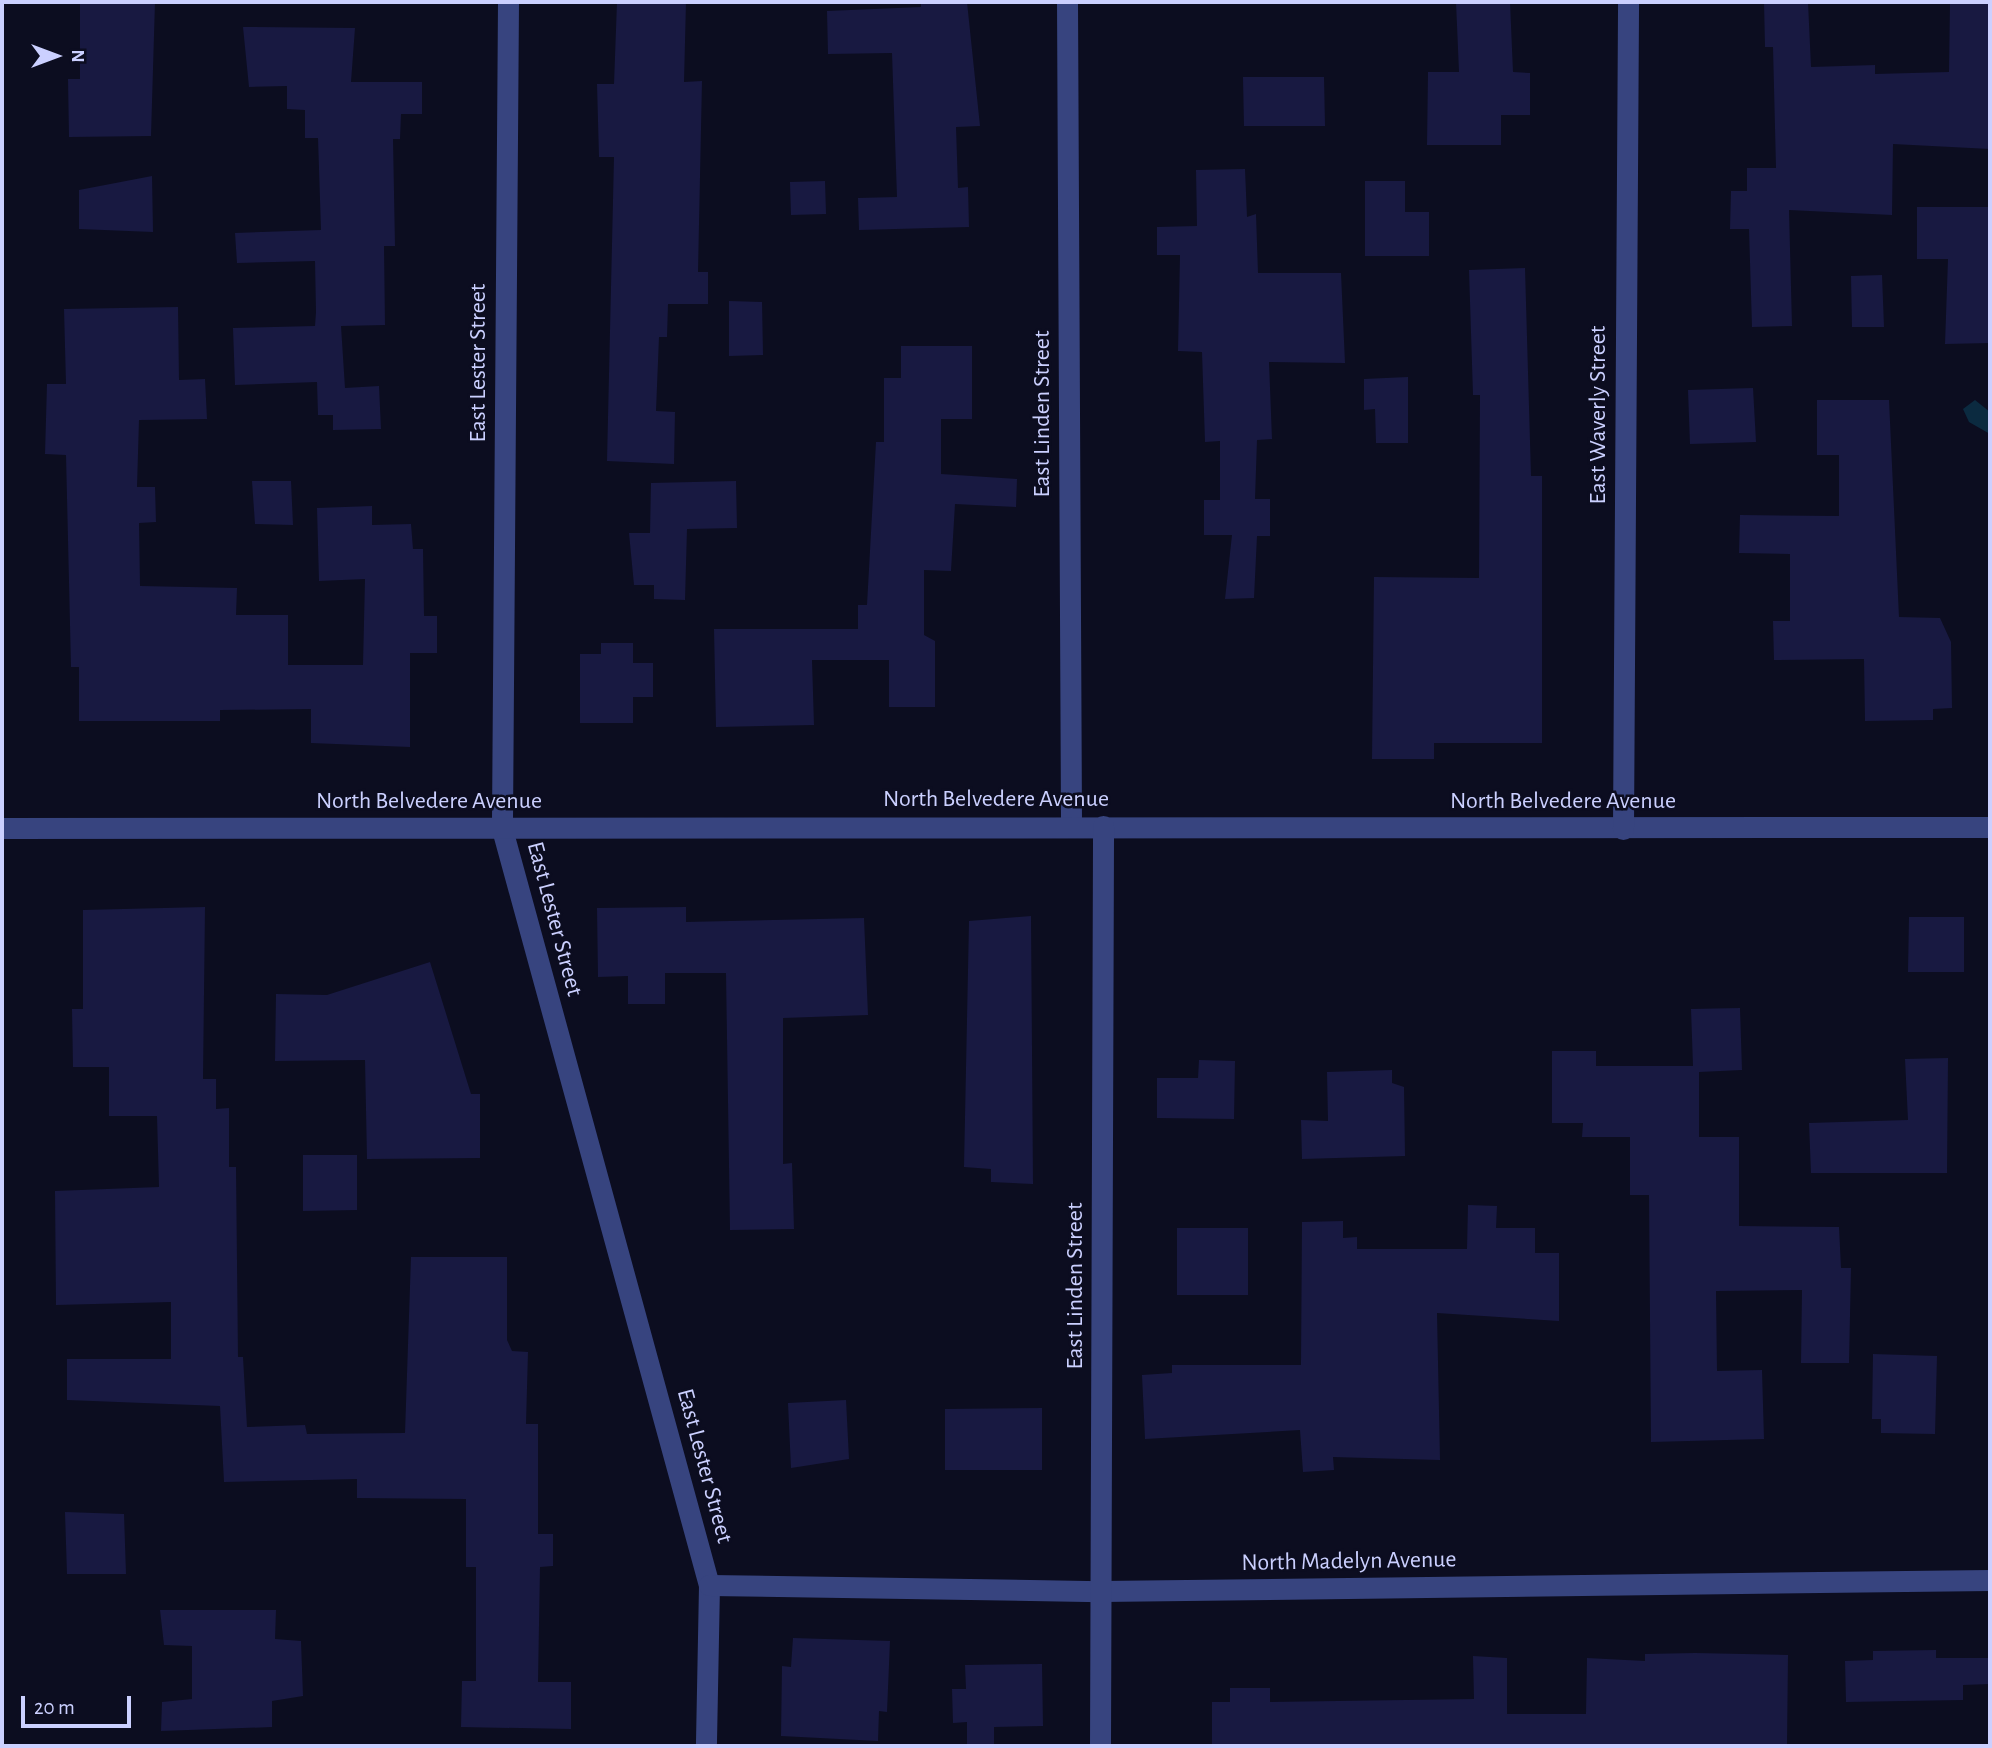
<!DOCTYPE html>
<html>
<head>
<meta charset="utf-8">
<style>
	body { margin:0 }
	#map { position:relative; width:1992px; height:1748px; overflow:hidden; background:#0c0d20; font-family:"Alegreya Sans",sans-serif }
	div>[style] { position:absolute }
	.water>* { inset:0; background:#0b2a40 }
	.building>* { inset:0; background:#181941 }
	.minor>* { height:21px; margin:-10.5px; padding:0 10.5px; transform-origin:10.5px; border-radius:10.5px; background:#37447f }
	span { translate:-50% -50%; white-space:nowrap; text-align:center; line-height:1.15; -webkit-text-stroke:5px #0c0d20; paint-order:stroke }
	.street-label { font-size:24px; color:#cbd0ff }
	.frame { position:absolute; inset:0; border:4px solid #cbd0ff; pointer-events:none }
	.north { position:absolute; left:21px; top:21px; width:70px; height:70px; -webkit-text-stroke:5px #0c0d20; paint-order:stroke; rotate:90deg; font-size:19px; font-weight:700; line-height:28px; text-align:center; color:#cbd0ff }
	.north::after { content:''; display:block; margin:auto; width:24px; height:32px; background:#cbd0ff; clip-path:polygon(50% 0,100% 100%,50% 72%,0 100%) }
	.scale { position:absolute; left:21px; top:1696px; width:110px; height:32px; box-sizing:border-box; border:4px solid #cbd0ff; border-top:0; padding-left:9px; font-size:21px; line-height:24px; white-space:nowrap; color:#cbd0ff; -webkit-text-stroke:5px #0c0d20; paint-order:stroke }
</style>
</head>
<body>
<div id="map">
	<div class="water">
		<i style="clip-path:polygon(1975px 400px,1990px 412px,1990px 434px,1969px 422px,1963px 409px)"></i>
	</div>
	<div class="building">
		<i style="clip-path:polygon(80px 2px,155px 2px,151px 136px,69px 137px,68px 79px,80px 79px)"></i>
		<i style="clip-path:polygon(617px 2px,686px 2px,684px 82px,702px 81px,698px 272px,708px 272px,708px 304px,668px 304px,667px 337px,659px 337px,656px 411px,675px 412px,674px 464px,607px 461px,614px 157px,599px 157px,597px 84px,614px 84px)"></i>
		<i style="clip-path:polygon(921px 2px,967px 2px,980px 126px,956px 127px,958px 188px,968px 187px,969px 227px,859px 230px,858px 198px,897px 197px,892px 53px,828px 54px,827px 11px,921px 7px)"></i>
		<i style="clip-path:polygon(1456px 2px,1510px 2px,1513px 72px,1530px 73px,1530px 115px,1501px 115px,1501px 145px,1427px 145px,1428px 72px,1459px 72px)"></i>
		<i style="clip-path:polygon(1764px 2px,1808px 2px,1811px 67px,1875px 65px,1875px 74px,1949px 72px,1950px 2px,1990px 2px,1990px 149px,1893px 144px,1892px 215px,1789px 210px,1792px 326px,1752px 327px,1749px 229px,1730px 229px,1731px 191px,1747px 191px,1747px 168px,1776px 168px,1773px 47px,1765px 47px)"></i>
		<i style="clip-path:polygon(243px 27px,355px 28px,351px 82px,422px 82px,422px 114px,401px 114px,400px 139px,393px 139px,395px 246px,384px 246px,385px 325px,341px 326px,345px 388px,379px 386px,381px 429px,333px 430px,333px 415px,318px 415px,317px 382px,235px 385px,233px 328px,315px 326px,316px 312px,315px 261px,237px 263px,235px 233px,321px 230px,318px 138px,305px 138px,305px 110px,287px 109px,287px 86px,249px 87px)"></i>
		<i style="clip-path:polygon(1243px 77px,1324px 77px,1325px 126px,1244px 126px)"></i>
		<i style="clip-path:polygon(1245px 169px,1247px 217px,1256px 214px,1258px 273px,1341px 273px,1345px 363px,1269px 362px,1272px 439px,1257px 440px,1255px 499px,1270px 499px,1270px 536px,1257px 536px,1254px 598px,1225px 599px,1232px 535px,1204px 535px,1204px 500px,1220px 500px,1220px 441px,1205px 442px,1202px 352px,1178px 351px,1180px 255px,1157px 255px,1157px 227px,1197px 226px,1196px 170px)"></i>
		<i style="clip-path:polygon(152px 176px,153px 232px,79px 229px,79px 190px)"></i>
		<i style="clip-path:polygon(825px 181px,826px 214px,791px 215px,790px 182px)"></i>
		<i style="clip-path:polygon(1365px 181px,1405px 181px,1405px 212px,1429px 212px,1429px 256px,1365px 256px)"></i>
		<i style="clip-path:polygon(1917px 207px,1990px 207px,1990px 343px,1945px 344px,1948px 259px,1917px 259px)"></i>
		<i style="clip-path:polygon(1525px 268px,1531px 476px,1542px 476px,1542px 743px,1434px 743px,1434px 759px,1372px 759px,1374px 577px,1479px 578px,1480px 395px,1473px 395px,1469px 270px)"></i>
		<i style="clip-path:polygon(1882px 275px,1884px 327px,1852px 327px,1851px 276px)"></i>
		<i style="clip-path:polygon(729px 301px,762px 302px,763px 355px,729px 356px)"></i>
		<i style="clip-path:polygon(178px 307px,179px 380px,205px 379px,207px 419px,139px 420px,137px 487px,155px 487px,156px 522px,139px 523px,140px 586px,237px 588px,236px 615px,288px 615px,288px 665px,363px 665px,365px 579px,319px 581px,317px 508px,372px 506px,372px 525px,411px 524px,413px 549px,423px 549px,424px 616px,437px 616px,437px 653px,410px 653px,410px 747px,311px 743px,311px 709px,220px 710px,220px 721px,79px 721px,79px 667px,71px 667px,66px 455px,45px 454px,47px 384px,66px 384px,64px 309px)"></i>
		<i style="clip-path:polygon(901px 346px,972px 346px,972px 419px,941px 419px,941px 474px,1017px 479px,1016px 507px,955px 504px,951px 571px,924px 570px,924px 635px,935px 641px,935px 707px,889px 707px,889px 660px,812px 660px,814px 725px,716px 727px,714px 629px,858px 629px,858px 605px,867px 605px,876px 442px,884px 442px,884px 378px,901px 378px)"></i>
		<i style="clip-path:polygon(1408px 377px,1408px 443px,1376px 443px,1375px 409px,1364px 410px,1364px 379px)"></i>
		<i style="clip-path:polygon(1753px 388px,1756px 442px,1690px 444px,1688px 390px)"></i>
		<i style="clip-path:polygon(1817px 400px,1889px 400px,1899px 617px,1940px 618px,1951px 642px,1952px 708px,1933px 709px,1933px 720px,1865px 721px,1864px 659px,1774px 660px,1773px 621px,1790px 621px,1790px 554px,1739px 553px,1740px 515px,1839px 516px,1839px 455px,1817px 455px)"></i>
		<i style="clip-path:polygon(252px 481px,291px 481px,293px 525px,255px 524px)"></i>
		<i style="clip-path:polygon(736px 481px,737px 528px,687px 529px,685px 600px,654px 599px,654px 585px,634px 585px,629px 533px,650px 533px,651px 483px)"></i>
		<i style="clip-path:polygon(601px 643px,633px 643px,633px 663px,653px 663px,653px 697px,633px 697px,633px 723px,580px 723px,580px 654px,601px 654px)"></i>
		<i style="clip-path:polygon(205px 907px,203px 1079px,216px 1079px,216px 1109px,229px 1108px,229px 1167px,236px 1167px,238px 1357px,243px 1357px,247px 1427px,305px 1425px,307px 1434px,405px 1433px,411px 1257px,507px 1257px,507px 1340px,512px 1351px,528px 1352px,526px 1424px,538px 1424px,538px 1534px,553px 1534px,553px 1566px,540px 1567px,538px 1682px,571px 1682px,571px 1729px,461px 1727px,462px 1681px,476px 1681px,476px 1567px,466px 1567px,466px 1499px,357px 1498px,357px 1479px,224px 1482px,220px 1406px,67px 1400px,67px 1359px,171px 1359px,171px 1302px,56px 1305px,55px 1191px,159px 1187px,157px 1116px,109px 1116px,109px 1067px,73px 1067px,72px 1009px,83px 1009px,83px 910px)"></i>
		<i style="clip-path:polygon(686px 907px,686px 922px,864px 918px,868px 1015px,783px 1018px,783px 1164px,792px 1163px,794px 1229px,730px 1230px,726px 973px,665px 973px,665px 1004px,628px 1004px,628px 976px,598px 977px,597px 908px)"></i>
		<i style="clip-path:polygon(1031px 916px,1033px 1184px,991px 1182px,991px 1169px,964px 1167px,969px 921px)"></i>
		<i style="clip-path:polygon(1909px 917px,1964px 917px,1964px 972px,1908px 972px)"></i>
		<i style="clip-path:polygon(430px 962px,471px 1094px,480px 1094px,480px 1158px,367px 1159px,365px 1060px,275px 1061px,276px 994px,327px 995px)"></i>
		<i style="clip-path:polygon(1740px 1008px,1742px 1070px,1699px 1072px,1699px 1137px,1739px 1137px,1739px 1226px,1839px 1227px,1841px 1268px,1851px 1268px,1849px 1363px,1801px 1363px,1802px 1290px,1716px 1291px,1717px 1371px,1762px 1370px,1764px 1439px,1651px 1442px,1649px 1195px,1630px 1195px,1630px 1137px,1582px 1137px,1583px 1123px,1552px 1123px,1552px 1051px,1596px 1051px,1596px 1066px,1693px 1066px,1691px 1009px)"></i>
		<i style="clip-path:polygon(1948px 1058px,1947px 1173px,1811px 1173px,1809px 1123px,1908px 1120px,1905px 1059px)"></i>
		<i style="clip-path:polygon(1199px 1060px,1235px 1061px,1234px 1119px,1157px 1118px,1157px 1078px,1198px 1078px)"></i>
		<i style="clip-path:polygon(1392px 1070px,1392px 1083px,1404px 1087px,1405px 1156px,1302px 1159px,1301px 1120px,1328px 1121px,1327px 1072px)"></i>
		<i style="clip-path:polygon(303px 1155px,357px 1155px,357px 1210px,303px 1211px)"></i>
		<i style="clip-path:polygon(1468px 1205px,1497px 1206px,1496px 1228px,1535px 1228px,1535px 1253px,1559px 1253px,1559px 1321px,1437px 1313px,1440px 1460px,1333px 1457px,1334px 1470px,1303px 1472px,1300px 1430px,1145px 1439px,1142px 1375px,1172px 1373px,1172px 1365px,1301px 1365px,1302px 1222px,1343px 1221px,1343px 1238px,1357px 1237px,1357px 1249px,1467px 1249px)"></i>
		<i style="clip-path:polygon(1177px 1228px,1248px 1228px,1248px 1295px,1177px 1295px)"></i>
		<i style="clip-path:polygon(1873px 1354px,1937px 1356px,1935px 1434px,1881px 1433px,1881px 1419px,1872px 1419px)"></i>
		<i style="clip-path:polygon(846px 1400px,849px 1459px,791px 1468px,788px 1403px)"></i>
		<i style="clip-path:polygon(1042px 1408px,1042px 1470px,945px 1470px,945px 1409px)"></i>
		<i style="clip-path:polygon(65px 1512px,124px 1514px,126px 1574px,67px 1574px)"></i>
		<i style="clip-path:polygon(160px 1610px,276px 1610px,275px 1639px,301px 1641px,303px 1696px,272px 1701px,272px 1727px,161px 1731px,162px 1702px,192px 1699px,192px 1646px,164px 1645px)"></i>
		<i style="clip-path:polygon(793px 1638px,890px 1641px,887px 1712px,879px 1711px,878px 1741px,781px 1736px,782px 1666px,791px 1667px)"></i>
		<i style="clip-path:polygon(1936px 1650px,1936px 1658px,1990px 1658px,1990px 1684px,1963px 1685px,1963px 1700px,1846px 1702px,1845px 1661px,1873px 1660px,1873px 1651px)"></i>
		<i style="clip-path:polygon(1695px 1653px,1788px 1655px,1787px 1746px,1212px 1746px,1212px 1702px,1230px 1702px,1230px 1688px,1270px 1688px,1270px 1702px,1474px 1699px,1473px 1656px,1507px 1658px,1507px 1714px,1586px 1714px,1587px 1658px,1645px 1661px,1645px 1654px)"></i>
		<i style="clip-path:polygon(1042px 1664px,1043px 1726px,994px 1727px,994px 1746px,967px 1746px,967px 1722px,953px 1723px,952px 1689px,966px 1689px,965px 1665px)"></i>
	</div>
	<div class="minor">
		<i style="left:508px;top:2px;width:827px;rotate:90.42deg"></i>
		<i style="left:502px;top:829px;width:784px;rotate:74.69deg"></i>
		<i style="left:709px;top:1585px;width:161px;rotate:91.1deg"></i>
		<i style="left:1067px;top:2px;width:823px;rotate:89.72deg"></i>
		<i style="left:2px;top:828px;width:1988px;rotate:-0.03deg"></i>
		<i style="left:1623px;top:829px;width:827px;rotate:-89.65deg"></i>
		<i style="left:709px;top:1585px;width:392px;rotate:0.9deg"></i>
		<i style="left:1101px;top:1591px;width:889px;rotate:-0.71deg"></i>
		<i style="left:1100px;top:1746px;width:920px;rotate:-89.81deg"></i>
	</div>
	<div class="street-label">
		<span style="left:479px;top:363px;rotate:-90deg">East Lester Street</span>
		<span style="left:1043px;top:414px;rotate:-90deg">East Linden Street</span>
		<span style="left:1599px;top:415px;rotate:-90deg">East Waverly Street</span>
		<span style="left:996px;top:800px">North Belvedere Avenue</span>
		<span style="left:429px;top:802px">North Belvedere Avenue</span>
		<span style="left:1563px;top:802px">North Belvedere Avenue</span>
		<span style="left:554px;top:919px;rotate:75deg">East Lester Street</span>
		<span style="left:1076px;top:1286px;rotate:-90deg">East Linden Street</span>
		<span style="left:704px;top:1466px;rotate:75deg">East Lester Street</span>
		<span style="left:1349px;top:1562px;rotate:-1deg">North Madelyn Avenue</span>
	</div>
	<div class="frame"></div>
	<div class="north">N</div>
	<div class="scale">20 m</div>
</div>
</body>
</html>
